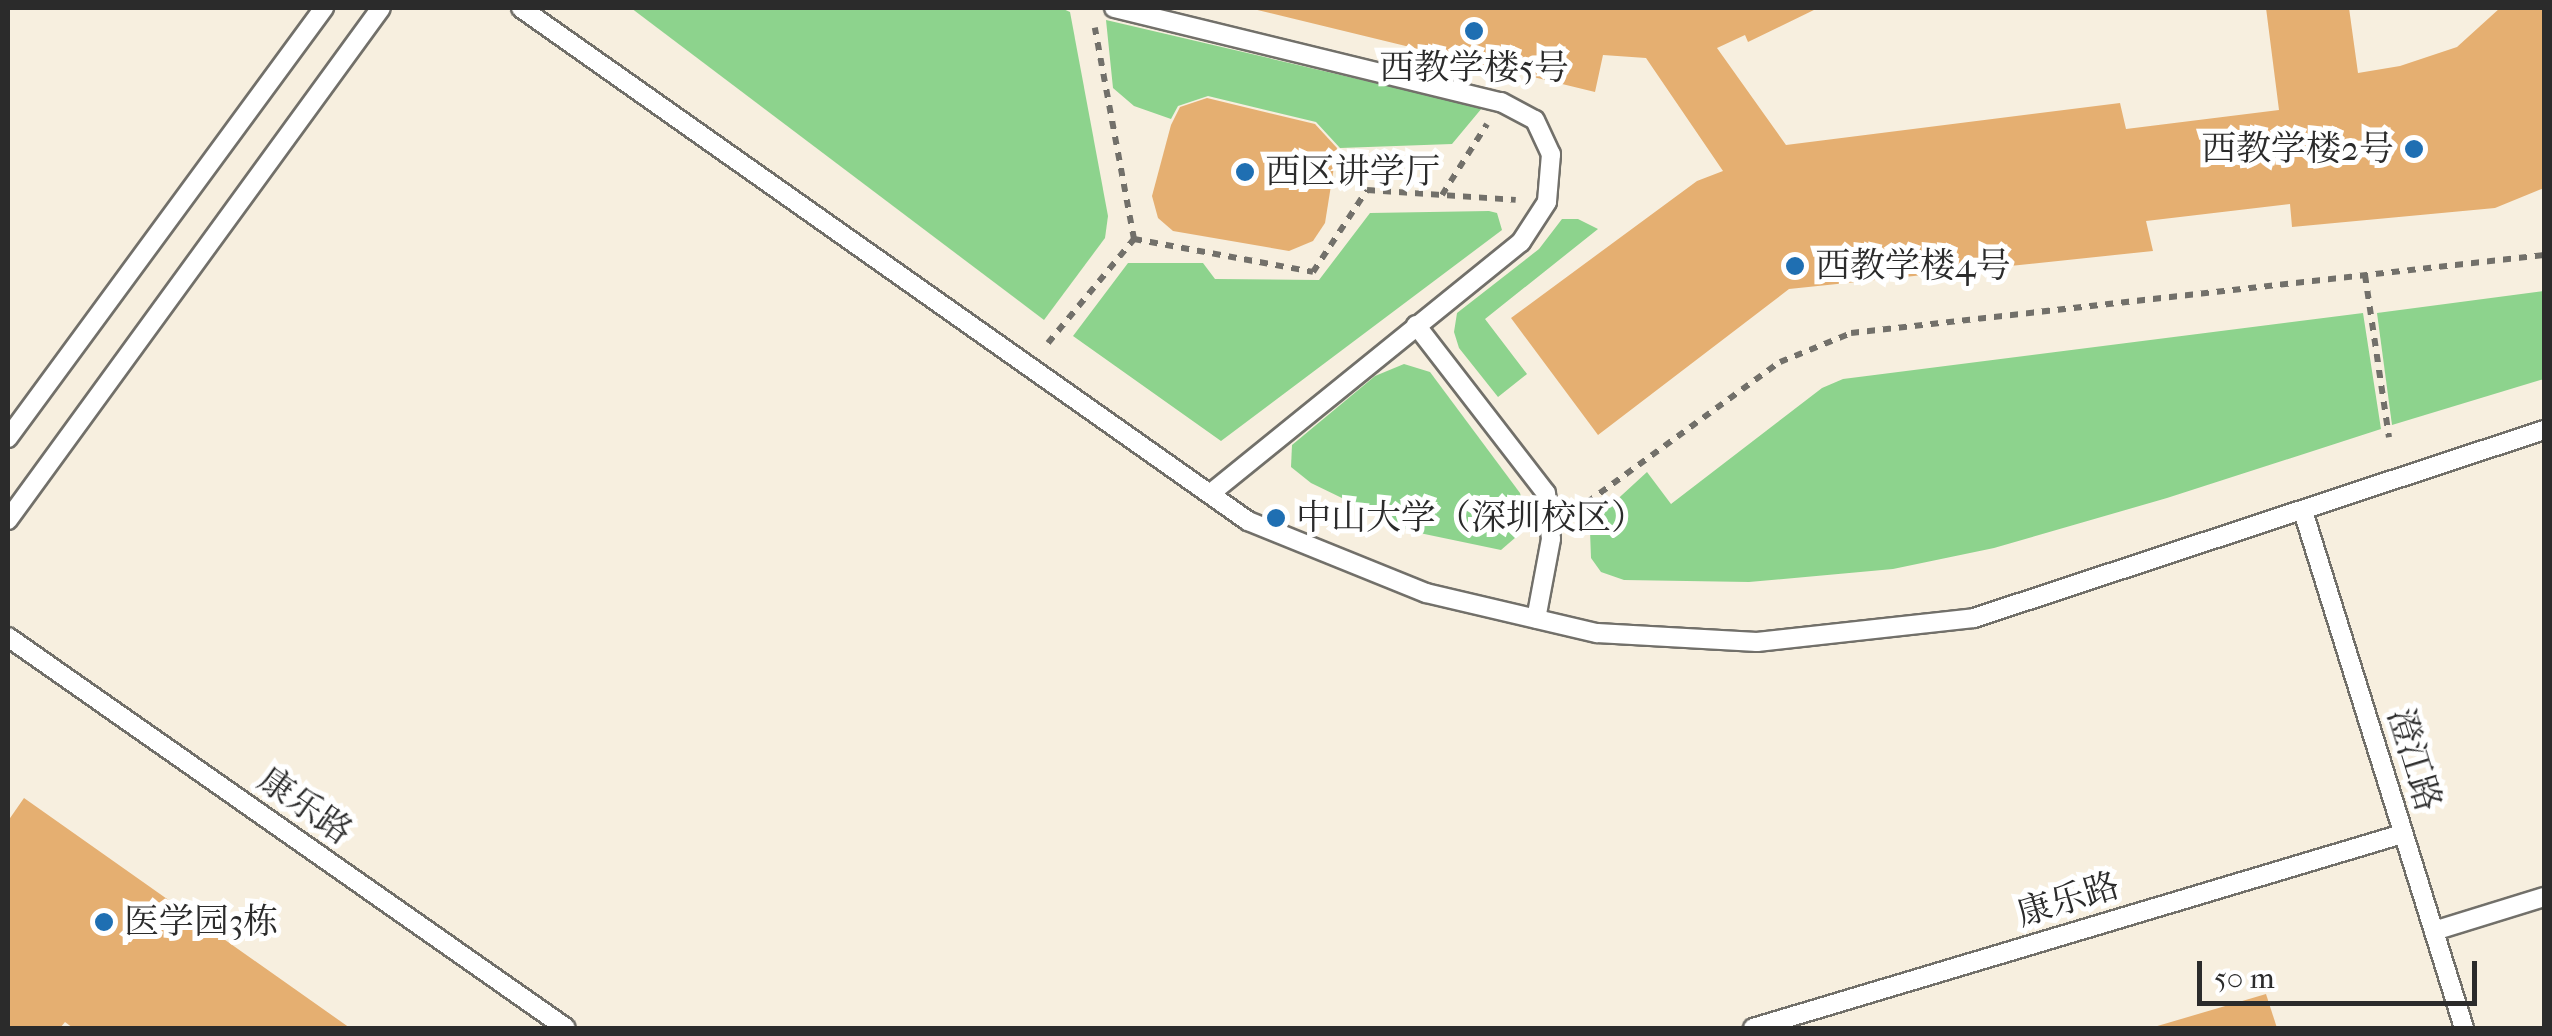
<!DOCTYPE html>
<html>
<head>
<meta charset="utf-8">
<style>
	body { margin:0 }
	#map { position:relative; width:2552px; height:1036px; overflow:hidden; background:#f7efdf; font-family:"IM FELL French Canon","Noto Serif SC",serif }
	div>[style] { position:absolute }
	.green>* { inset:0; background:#8dd38d }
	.building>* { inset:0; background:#e5af71 }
	.path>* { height:6px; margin-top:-3px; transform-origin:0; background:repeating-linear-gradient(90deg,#72706a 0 8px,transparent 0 16px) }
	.roads { filter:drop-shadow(2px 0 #72706a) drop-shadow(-2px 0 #72706a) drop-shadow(0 2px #72706a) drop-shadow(0 -2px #72706a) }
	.service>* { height:18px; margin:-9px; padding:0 9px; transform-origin:9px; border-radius:9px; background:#fff }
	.dots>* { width:28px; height:28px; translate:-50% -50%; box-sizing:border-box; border:5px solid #fff; border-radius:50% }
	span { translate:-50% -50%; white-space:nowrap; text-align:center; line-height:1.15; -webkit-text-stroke:10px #fff; paint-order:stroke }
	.poi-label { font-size:35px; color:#2b2b2b }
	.right { translate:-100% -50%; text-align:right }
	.left { translate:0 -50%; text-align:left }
	.street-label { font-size:35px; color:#2b2b2b }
	.frame { position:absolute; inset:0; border:10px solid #2b2b2b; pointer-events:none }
	.scale { position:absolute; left:2197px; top:961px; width:280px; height:45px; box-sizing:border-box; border:5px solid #2b2b2b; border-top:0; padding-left:12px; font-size:30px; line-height:35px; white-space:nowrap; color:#2b2b2b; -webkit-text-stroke:8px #fff; paint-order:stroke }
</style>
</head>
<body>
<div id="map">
	<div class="green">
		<i style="clip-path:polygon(631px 8px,1061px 8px,1070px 12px,1108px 216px,1105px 238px,1044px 320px)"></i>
		<i style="clip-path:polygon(1106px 20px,1482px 108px,1452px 144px,1340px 148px,1316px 122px,1208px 96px,1178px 106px,1171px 119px,1134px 106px,1113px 88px)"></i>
		<i style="clip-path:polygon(1489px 211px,1497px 213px,1502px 230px,1221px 441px,1073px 336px,1128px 263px,1203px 263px,1215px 279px,1319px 280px,1370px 213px)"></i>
		<i style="clip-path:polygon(1562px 219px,1578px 219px,1598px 229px,1485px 319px,1527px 374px,1498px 397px,1459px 348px,1454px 332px,1457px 313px,1539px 249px)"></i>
		<i style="clip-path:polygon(2544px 291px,2544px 379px,2392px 425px,2377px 313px)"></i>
		<i style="clip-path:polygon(2363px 313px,2381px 429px,2167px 498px,1994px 548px,1893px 569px,1749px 582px,1624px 580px,1601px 572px,1591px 558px,1590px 531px,1597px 518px,1647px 472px,1671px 504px,1822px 388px,1843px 379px)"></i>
		<i style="clip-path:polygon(1404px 364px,1430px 372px,1520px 493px,1527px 520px,1523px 531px,1501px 550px,1410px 531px,1311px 483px,1291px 467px,1292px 445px,1375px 376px)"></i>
	</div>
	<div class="building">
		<i style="clip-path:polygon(1249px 8px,1818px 8px,1748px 42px,1745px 35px,1717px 48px,1786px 145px,2120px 103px,2126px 129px,2279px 110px,2266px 8px,2349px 8px,2358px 73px,2400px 66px,2457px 47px,2500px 8px,2544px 8px,2544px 188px,2495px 208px,2292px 227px,2290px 204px,2146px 221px,2153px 251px,1789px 289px,1598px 435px,1511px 318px,1697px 181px,1723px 171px,1646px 58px,1603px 55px,1595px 92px)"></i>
		<i style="clip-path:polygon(1207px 98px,1315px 124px,1337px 148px,1325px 223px,1313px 241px,1289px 251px,1173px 231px,1158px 218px,1152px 196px,1171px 125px,1180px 107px)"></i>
		<i style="clip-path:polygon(24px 798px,350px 1028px,73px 1028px,65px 1022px,60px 1028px,8px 1028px,8px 821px)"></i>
		<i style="clip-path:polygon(2266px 994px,2277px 1028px,2154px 1028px,2154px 1027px)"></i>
	</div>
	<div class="path">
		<i style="left:1442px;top:195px;width:84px;rotate:-57.6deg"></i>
		<i style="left:1134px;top:239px;width:182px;rotate:10.4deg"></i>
		<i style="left:1313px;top:272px;width:98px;rotate:-56.6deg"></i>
		<i style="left:1367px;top:190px;width:149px;rotate:3.8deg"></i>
		<i style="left:2365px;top:275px;width:164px;rotate:81.6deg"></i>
		<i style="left:1048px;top:343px;width:135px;rotate:-50.4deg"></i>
		<i style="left:1134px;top:239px;width:215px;rotate:-100.5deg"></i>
		<i style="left:1574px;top:512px;width:255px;rotate:-36.1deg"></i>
		<i style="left:1780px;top:362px;width:77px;rotate:-22.2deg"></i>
		<i style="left:1851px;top:333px;width:697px;rotate:-6.42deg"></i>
	</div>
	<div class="roads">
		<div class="service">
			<i style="left:521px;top:8px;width:890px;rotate:35.21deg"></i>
			<i style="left:1248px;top:521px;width:192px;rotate:22deg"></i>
			<i style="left:1426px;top:593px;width:176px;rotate:13.2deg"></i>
			<i style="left:1597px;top:633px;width:160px;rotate:3.2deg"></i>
			<i style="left:1757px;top:642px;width:218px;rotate:-6.3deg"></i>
			<i style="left:1974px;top:618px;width:600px;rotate:-18.25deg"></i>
			<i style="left:1114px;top:8px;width:398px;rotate:13.7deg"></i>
			<i style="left:1501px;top:102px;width:38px;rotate:28deg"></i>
			<i style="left:1535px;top:120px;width:38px;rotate:65deg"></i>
			<i style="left:1551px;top:154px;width:48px;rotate:94.8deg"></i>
			<i style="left:1547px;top:202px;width:48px;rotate:123deg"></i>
			<i style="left:1521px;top:242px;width:400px;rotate:141deg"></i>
			<i style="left:1416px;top:325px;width:212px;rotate:52.3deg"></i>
			<i style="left:1546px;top:493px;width:46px;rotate:83.8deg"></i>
			<i style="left:1551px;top:539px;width:81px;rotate:100.6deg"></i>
			<i style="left:8px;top:438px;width:534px;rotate:-53.69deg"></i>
			<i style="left:2303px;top:511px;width:541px;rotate:72.7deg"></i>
			<i style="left:8px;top:520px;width:633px;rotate:-53.93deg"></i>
			<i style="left:8px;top:637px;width:681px;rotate:35.02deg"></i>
			<i style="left:2434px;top:931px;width:115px;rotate:-17.2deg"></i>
			<i style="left:1753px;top:1028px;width:677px;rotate:-16.64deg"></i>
		</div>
	</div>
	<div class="dots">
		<i style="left:1474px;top:31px;background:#1f6fb2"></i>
		<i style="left:2414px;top:149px;background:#1f6fb2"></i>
		<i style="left:1245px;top:172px;background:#1f6fb2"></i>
		<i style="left:1795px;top:266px;background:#1f6fb2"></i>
		<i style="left:1276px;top:518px;background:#1f6fb2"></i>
		<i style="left:104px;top:922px;background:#1f6fb2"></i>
	</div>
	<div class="poi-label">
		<span style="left:1474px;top:68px">西教学楼5号</span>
		<span class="right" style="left:2394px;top:149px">西教学楼2号</span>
		<span class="left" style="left:1265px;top:172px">西区讲学厅</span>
		<span class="left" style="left:1815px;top:266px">西教学楼4号</span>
		<span class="left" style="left:1296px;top:518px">中山大学（深圳校区）</span>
		<span class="left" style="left:124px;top:922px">医学园3栋</span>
	</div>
	<div class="street-label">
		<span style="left:2414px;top:760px;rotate:73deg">澄江路</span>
		<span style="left:305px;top:806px;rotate:35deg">康乐路</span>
		<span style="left:2068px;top:900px;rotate:-17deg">康乐路</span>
	</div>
	<div class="frame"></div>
	<div class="scale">50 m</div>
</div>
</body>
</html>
